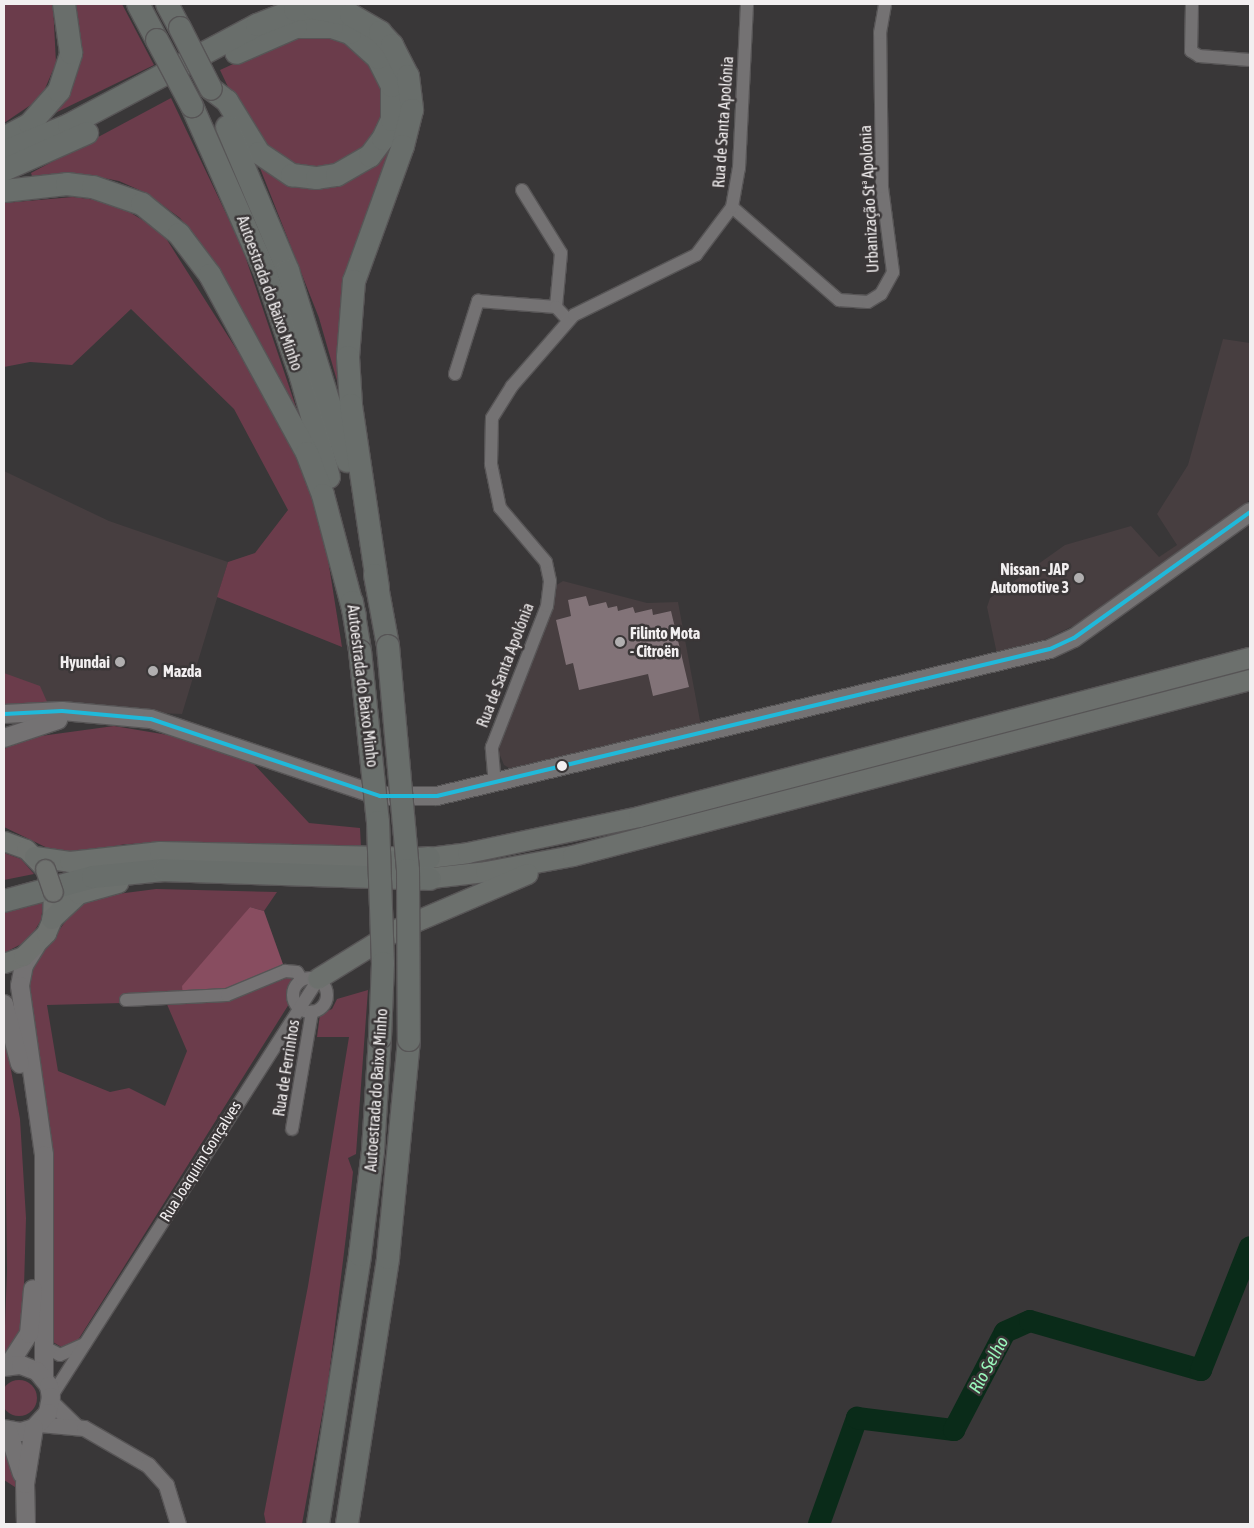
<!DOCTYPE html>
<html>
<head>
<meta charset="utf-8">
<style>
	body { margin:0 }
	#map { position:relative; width:1254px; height:1528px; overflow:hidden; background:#393738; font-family:"Asap Condensed",sans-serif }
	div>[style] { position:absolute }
	.built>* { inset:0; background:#473e40 }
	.green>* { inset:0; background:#6b3c4b }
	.round { border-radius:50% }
	.forest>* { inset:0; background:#884d60 }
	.river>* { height:22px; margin:-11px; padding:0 11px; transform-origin:11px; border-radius:11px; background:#0a2b19 }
	.building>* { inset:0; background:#827378 }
	.roads { filter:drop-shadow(1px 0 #575556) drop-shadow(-1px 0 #575556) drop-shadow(0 1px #575556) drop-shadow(0 -1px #575556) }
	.minor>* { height:12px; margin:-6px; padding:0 6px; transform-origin:6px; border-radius:6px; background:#747273 }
	.minor>.ring { margin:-6px; padding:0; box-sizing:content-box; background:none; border:12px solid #747273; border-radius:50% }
	.tertiary>* { height:15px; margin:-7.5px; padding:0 7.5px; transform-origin:7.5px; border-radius:7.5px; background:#747273 }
	.secondary>* { height:18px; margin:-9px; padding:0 9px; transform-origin:9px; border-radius:9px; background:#747273 }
	.primary>* { height:19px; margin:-9.5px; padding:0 9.5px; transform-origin:9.5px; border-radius:9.5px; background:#6f726f }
	.trunk>* { height:20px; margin:-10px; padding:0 10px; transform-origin:10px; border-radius:10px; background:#6c706d }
	.motorway>* { height:22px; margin:-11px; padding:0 11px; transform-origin:11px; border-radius:11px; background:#696e6b }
	.bridges { filter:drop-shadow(1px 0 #575556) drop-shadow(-1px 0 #575556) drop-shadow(0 1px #575556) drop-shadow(0 -1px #575556) }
	.primary-bridge>* { height:19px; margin:-9.5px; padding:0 9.5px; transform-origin:9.5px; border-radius:9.5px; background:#6f726f }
	.motorway-bridge>* { height:22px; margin:-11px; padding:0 11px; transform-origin:11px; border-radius:11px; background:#696e6b }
	.bus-1>* { height:4px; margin:-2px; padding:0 2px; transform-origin:2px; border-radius:2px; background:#20b9da }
	.dots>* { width:14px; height:14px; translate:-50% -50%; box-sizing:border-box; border:2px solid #3a3637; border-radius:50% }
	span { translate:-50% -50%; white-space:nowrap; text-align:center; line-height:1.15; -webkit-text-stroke:5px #3a3637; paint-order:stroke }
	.street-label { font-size:16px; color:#f2eff0 }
	.poi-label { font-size:16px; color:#f2eff0; font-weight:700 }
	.right { translate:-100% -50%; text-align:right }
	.left { translate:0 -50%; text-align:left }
	.water-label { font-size:18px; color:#9af8bc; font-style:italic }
	.frame { position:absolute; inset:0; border:5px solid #f2eff0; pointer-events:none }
</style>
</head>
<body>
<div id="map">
	<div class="built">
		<i style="clip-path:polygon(1223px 339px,1250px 343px,1250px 500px,1075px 625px,1042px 641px,997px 654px,987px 607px,990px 598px,1065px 545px,1131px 526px,1159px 557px,1177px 545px,1157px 514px,1188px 465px)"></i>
		<i style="clip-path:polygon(4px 471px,109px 521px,228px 562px,182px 714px,4px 707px)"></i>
		<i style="clip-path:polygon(563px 581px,647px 603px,678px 602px,701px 726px,514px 771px,504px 765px,499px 753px,501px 730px,555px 586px)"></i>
	</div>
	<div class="green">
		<i style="clip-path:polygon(4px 4px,53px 4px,56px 63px,41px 98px,4px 123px)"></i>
		<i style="clip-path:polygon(72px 4px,122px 4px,154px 65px,53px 114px)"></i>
		<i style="clip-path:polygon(337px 36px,377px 69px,386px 104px,371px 146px,335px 168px,297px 169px,271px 155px,237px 106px,220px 70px,292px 37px)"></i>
		<i style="clip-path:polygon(171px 98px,242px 247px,301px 422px,211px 257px,180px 218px,146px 193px,119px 181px,93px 176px,32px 176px,31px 173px)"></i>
		<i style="clip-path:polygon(398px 128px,340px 391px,319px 318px,260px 168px,291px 184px,305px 185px)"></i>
		<i style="clip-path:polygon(73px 197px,113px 202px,162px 232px,266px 396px,303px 466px,326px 547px,342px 647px,217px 597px,228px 562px,255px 553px,288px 510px,234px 409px,131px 309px,72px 365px,30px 362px,4px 367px,4px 203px)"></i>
		<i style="clip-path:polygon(4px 673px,40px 686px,48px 704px,4px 704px)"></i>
		<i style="clip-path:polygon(114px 726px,168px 735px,249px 759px,309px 823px,360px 828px,361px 847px,174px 843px,126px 844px,62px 855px,4px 827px,4px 749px,26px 738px)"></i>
		<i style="clip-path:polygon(4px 853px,21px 859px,34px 874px,4px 880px)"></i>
		<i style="clip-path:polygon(156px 889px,277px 892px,264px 911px,250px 907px,183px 996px,122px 1003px,47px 1005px,58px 1071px,110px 1092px,129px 1088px,165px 1106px,187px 1051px,166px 1002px,229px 1001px,292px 976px,289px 1004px,78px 1340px,63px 1348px,53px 1342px,49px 1329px,53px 1205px,48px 1127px,26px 998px,28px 973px,73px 911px,94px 897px)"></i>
		<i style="clip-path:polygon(44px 897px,41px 920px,29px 940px,4px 953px,4px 909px)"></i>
		<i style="clip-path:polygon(368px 990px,356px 1154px,348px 1158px,353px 1172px,348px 1220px,328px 1383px,302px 1524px,266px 1524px,264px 1514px,308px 1286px,349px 1037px,317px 1037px,320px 1014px,332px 1009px,337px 999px)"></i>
		<i style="clip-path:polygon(4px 1032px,20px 1119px,26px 1218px,23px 1322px,17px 1338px,4px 1353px,7px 1271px)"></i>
		<i class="round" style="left:1px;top:1380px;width:36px;height:36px"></i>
		<i style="clip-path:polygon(4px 1447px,11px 1459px,18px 1489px,4px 1480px)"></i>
	</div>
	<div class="forest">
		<i style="clip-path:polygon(250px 907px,264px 911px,284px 967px,231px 989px,183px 996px,182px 986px)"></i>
	</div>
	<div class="river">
		<i style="left:819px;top:1524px;width:113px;rotate:-70.3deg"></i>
		<i style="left:857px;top:1418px;width:98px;rotate:7.1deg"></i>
		<i style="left:954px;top:1430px;width:110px;rotate:-62.5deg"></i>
		<i style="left:1005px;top:1332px;width:27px;rotate:-24deg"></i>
		<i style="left:1030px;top:1321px;width:178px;rotate:16deg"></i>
		<i style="left:1201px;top:1370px;width:132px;rotate:-68.3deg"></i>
	</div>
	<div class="building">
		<i style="clip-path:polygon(586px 596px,589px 606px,606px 602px,608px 608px,617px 606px,618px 611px,633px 607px,635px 613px,652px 609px,653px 615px,671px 611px,689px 687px,653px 696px,648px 674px,579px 690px,573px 663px,566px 665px,556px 620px,571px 616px,568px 600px)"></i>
	</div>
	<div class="roads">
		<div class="minor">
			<i style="left:1192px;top:4px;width:47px;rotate:91.2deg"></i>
			<i style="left:1191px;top:51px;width:9px;rotate:32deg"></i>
			<i style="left:1199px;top:56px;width:51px;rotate:4.5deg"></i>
			<i style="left:522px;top:190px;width:74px;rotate:58.2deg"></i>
			<i style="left:561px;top:253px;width:54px;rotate:95.3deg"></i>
			<i style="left:732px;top:207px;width:142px;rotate:41deg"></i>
			<i style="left:839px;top:300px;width:29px;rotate:4deg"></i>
			<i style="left:868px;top:302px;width:15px;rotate:-32deg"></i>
			<i style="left:881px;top:294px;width:25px;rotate:-61deg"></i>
			<i style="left:893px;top:272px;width:86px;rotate:-97.4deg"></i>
			<i style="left:882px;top:187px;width:154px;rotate:-90.7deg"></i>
			<i style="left:880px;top:33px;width:29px;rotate:-80deg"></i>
			<i style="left:455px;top:374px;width:77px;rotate:-72.5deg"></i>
			<i style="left:478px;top:301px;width:78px;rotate:4.4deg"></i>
			<i style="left:556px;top:307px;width:18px;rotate:47deg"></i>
			<i style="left:495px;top:785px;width:38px;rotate:-95deg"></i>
			<i style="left:492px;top:747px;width:151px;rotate:-68.7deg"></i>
			<i style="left:547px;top:606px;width:25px;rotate:-83deg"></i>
			<i style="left:550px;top:581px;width:19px;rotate:-102deg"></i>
			<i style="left:546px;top:562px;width:71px;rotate:-130.4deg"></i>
			<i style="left:500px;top:508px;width:45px;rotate:-101.6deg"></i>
			<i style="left:491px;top:464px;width:46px;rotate:-88.8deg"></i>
			<i style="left:492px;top:418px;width:38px;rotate:-58deg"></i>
			<i style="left:512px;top:386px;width:94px;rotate:-48.9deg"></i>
			<i style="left:574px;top:315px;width:136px;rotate:-26.2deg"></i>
			<i style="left:696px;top:255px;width:60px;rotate:-53.1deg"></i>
			<i style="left:732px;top:207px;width:40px;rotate:-80deg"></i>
			<i style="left:739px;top:168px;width:164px;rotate:-87.2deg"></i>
			<i class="ring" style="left:293px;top:978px;width:22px;height:22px"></i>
			<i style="left:126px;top:1000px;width:101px;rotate:-2.8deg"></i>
			<i style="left:227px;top:995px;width:63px;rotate:-22.5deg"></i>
			<i style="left:285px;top:971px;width:12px;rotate:5deg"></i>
			<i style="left:297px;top:972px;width:9px;rotate:58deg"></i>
			<i style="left:292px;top:1129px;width:119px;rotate:-80.3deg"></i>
			<i style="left:43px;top:1346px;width:19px;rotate:28deg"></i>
			<i style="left:60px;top:1355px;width:27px;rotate:-24deg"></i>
			<i style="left:51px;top:1397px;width:496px;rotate:-57.4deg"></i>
		</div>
		<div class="tertiary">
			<i style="left:51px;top:1402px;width:35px;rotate:44deg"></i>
			<i style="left:39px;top:1424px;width:45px;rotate:5.1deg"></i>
			<i style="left:84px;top:1428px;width:74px;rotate:30deg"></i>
			<i style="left:148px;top:1465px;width:27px;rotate:48deg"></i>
			<i style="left:166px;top:1485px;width:41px;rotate:72.9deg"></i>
		</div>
		<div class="secondary">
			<i style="left:4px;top:714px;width:58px;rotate:-3deg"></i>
			<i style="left:62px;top:711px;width:89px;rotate:5.1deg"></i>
			<i style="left:151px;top:719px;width:242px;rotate:18.6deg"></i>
			<i style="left:380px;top:796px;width:57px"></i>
			<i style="left:437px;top:796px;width:630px;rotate:-13.49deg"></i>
			<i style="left:1050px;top:649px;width:26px;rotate:-25deg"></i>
			<i style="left:1074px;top:638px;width:216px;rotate:-35.6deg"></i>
			<i style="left:4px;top:738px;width:57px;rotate:-18.4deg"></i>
			<i style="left:36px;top:946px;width:22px;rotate:122deg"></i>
			<i style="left:24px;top:965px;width:21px;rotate:101deg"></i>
			<i style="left:20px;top:986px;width:171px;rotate:81.9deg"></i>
			<i style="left:44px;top:1155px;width:222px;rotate:90deg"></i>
			<i style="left:4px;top:1004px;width:62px;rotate:75.1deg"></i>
			<i style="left:8px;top:1366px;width:38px;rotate:-57deg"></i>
			<i style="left:29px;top:1334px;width:45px;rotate:-84.9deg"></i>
			<i style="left:4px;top:1367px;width:17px;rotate:-7deg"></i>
			<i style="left:21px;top:1365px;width:17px;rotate:21deg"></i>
			<i style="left:37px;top:1371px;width:19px;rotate:51deg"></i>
			<i style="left:49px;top:1386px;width:11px;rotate:80deg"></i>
			<i style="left:51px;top:1397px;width:16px;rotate:101deg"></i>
			<i style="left:48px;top:1413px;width:21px;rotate:133deg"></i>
			<i style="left:34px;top:1428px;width:14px;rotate:163deg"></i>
			<i style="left:21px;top:1432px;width:17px;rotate:-170deg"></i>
			<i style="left:8px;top:1431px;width:45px;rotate:72deg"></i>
			<i style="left:26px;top:1524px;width:40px;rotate:-91.4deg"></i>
			<i style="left:25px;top:1484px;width:57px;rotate:-80.9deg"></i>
		</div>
		<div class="primary">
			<i style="left:4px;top:841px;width:23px;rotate:20deg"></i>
			<i style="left:26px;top:849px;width:28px;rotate:46deg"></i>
			<i style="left:4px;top:963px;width:20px;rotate:-20deg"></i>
			<i style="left:23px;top:956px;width:33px;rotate:-45deg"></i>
			<i style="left:46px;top:933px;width:15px;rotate:-67deg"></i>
			<i style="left:52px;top:919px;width:27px;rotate:-88deg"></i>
		</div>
		<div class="trunk">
			<i style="left:35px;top:857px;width:35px;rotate:8deg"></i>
			<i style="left:70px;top:862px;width:91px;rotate:-6.3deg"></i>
			<i style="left:160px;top:852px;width:269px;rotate:1.3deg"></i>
			<i style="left:429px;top:858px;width:39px;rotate:-7deg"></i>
			<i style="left:468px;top:853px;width:175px;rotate:-11.9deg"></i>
			<i style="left:639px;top:817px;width:631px;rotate:-14.59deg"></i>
			<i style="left:414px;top:880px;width:72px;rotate:-6.3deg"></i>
			<i style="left:486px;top:872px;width:88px;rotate:-10.4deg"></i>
			<i style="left:573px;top:856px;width:700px;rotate:-14.57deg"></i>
			<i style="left:52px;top:919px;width:37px;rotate:-43deg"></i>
			<i style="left:79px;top:894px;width:41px;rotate:-15.8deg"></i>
			<i style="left:318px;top:979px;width:95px;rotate:-31.7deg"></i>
			<i style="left:399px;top:929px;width:140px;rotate:-23.1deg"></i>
		</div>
		<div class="motorway">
			<i style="left:138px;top:4px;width:41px;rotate:62.2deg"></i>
			<i style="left:167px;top:4px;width:27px;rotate:62deg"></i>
			<i style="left:211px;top:89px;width:20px;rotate:37deg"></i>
			<i style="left:227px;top:101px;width:61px;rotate:58.4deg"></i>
			<i style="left:259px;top:153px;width:40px;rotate:34deg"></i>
			<i style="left:292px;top:175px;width:25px;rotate:7deg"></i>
			<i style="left:317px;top:178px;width:20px;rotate:-9deg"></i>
			<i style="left:337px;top:175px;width:38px;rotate:-30deg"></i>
			<i style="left:370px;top:156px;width:21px;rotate:-53deg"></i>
			<i style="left:383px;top:139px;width:21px;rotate:-65deg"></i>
			<i style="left:392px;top:120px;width:34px;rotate:-90deg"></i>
			<i style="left:392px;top:86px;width:31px;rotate:-117deg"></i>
			<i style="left:378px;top:58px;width:38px;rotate:-138deg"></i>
			<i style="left:350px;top:33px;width:19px;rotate:-162deg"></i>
			<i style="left:332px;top:27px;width:36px;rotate:180deg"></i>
			<i style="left:296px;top:27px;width:65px;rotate:156.6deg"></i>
			<i style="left:192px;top:106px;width:184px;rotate:66.2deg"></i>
			<i style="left:266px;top:274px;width:109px;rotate:71.2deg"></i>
			<i style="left:301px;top:377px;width:104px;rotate:74.4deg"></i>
			<i style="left:227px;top:127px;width:156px;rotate:67deg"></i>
			<i style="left:288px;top:271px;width:199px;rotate:72.7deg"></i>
			<i style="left:4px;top:138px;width:30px;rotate:-28deg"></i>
			<i style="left:30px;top:124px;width:44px;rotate:-48.7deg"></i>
			<i style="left:59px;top:91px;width:40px;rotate:-72deg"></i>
			<i style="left:71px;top:53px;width:49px;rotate:-98.1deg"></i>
			<i style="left:4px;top:152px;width:70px;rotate:-22.6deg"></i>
			<i style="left:69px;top:125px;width:213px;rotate:-28deg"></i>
			<i style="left:257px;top:25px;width:41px;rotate:-21.5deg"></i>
			<i style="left:295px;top:10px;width:19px;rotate:-6deg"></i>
			<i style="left:314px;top:8px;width:38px;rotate:11deg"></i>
			<i style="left:351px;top:15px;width:34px;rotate:30deg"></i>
			<i style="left:380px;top:32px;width:18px;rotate:47deg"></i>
			<i style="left:392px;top:45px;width:35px;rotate:63deg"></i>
			<i style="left:408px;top:76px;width:34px;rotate:83deg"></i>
			<i style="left:412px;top:110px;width:37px;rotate:104deg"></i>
			<i style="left:403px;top:146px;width:144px;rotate:109.9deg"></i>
			<i style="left:354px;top:281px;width:76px;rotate:94.5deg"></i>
			<i style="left:348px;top:357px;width:48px;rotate:86.4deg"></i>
			<i style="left:351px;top:405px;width:185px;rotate:81.6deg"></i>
			<i style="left:4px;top:170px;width:91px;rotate:-24deg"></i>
			<i style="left:4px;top:191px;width:63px;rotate:-6.3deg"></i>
			<i style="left:67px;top:184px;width:26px;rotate:7deg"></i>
			<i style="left:93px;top:187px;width:52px;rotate:19.1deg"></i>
			<i style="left:142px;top:204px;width:48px;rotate:39deg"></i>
			<i style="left:179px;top:234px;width:51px;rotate:52.9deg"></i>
			<i style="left:210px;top:275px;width:203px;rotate:61.4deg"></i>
			<i style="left:307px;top:453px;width:45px;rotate:69.1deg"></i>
			<i style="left:323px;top:495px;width:125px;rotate:75.2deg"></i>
			<i style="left:375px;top:575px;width:72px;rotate:79.6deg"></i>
			<i style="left:352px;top:602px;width:50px;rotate:80.7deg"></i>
			<i style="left:387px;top:863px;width:42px;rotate:-6.8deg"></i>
			<i style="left:4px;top:901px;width:92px;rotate:-15.1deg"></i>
			<i style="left:93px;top:877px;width:71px;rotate:-5.6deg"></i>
			<i style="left:164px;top:870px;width:266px;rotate:1.9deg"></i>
			<i style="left:318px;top:1524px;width:272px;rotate:-81.1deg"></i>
			<i style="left:360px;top:1255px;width:105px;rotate:-82.9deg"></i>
			<i style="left:373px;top:1151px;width:113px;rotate:-86.5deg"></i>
			<i style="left:347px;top:1524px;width:269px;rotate:-81.2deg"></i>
			<i style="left:388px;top:1258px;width:219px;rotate:-84.5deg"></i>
		</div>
	</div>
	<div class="bridges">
		<div class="primary-bridge">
			<i style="left:45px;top:869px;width:24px;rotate:71deg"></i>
		</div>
		<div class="motorway-bridge">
			<i style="left:180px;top:28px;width:68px;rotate:63.1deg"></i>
			<i style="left:157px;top:40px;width:75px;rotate:62.1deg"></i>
			<i style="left:388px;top:646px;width:225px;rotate:84.9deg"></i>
			<i style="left:408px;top:870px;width:170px;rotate:89.7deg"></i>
			<i style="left:360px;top:651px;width:172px;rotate:84deg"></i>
			<i style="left:378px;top:822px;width:141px;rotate:88deg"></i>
			<i style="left:383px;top:963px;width:75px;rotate:92.3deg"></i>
		</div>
	</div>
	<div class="bus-1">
		<i style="left:4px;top:714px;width:58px;rotate:-3deg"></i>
		<i style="left:62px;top:711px;width:89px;rotate:5.1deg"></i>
		<i style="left:151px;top:719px;width:242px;rotate:18.6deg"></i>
		<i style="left:380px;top:796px;width:57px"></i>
		<i style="left:437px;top:796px;width:630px;rotate:-13.49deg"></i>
		<i style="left:1050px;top:649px;width:26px;rotate:-25deg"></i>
		<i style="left:1074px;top:638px;width:216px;rotate:-35.6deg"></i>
	</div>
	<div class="dots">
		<i style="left:1079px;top:578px;background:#b1afb0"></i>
		<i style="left:620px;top:642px;background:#b1afb0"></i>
		<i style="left:120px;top:662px;background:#b1afb0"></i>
		<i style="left:153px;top:671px;background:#b1afb0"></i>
		<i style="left:562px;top:766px;background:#f2eff0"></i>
	</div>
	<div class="street-label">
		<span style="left:723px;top:122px;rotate:-86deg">Rua de Santa Apolónia</span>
		<span style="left:869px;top:199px;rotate:-93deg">Urbanização Stª Apolónia</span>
		<span style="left:270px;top:293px;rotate:70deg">Autoestrada do Baixo Minho</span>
		<span style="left:505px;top:665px;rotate:-69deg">Rua de Santa Apolónia</span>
		<span style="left:363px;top:686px;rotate:83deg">Autoestrada do Baixo Minho</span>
		<span style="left:286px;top:1068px;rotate:-81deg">Rua de Ferrinhos</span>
		<span style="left:376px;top:1090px;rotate:-86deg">Autoestrada do Baixo Minho</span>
		<span style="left:200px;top:1161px;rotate:-58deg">Rua Joaquim Gonçalves</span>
	</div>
	<div class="poi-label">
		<span class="right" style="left:1069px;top:578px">Nissan - JAP<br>Automotive 3</span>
		<span class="left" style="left:630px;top:642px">Filinto Mota<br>- Citroën</span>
		<span class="right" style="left:110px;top:662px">Hyundai</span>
		<span class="left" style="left:163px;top:671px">Mazda</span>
	</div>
	<div class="water-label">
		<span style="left:989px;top:1365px;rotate:-61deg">Rio Selho</span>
	</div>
	<div class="frame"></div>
</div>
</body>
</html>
